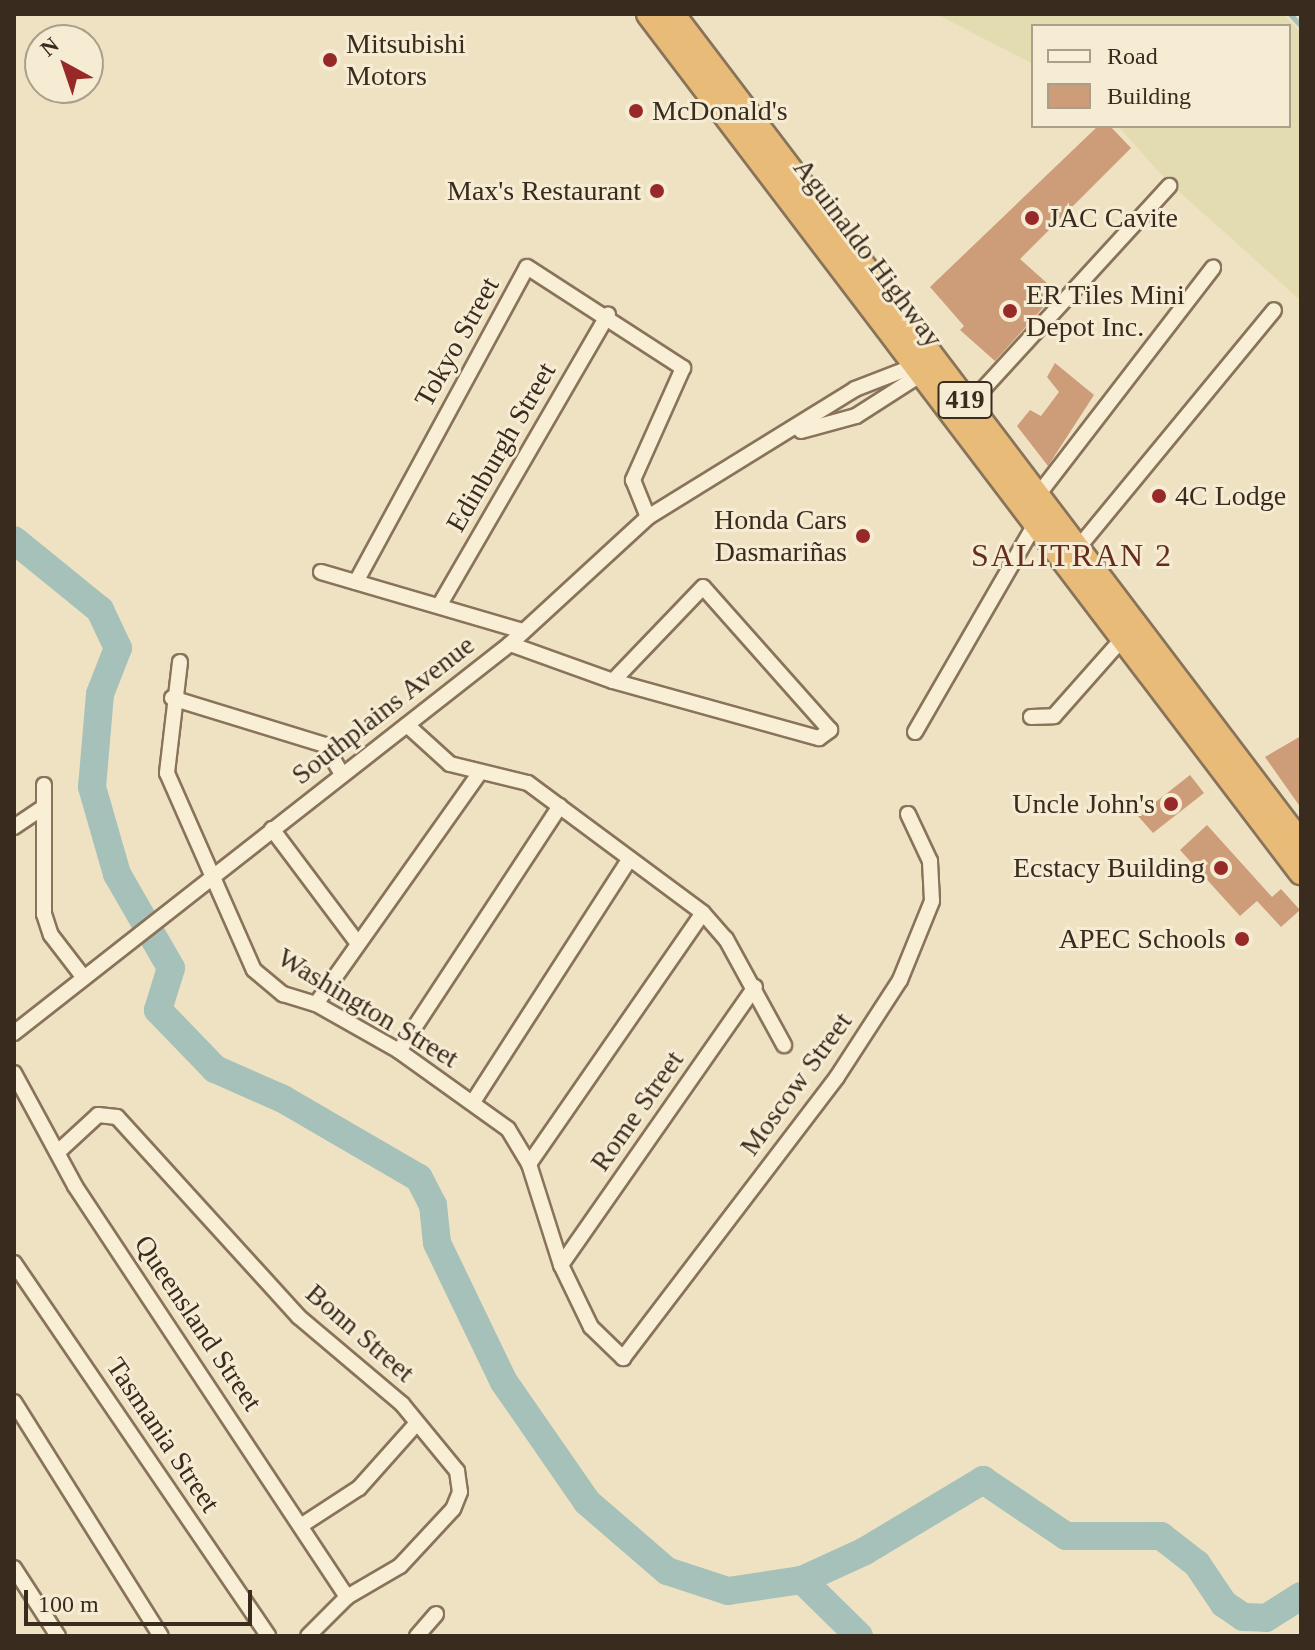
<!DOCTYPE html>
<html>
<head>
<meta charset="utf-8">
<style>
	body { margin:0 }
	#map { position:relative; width:1315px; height:1650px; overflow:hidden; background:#eee2c3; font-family:"Times New Roman",serif }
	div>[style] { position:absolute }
	.farmland>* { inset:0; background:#e4dcb1 }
	.stream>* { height:5px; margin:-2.5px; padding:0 2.5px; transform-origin:2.5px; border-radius:2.5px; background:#a5c1b9 }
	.river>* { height:28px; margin:-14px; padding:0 14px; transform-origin:14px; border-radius:14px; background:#a5c1b9 }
	.building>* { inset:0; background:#cd9c79 }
	.roads { filter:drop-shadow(2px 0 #89735a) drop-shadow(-2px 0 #89735a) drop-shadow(0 2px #89735a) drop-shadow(0 -2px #89735a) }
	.minor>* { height:14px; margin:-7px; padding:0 7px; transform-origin:7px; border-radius:7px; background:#f9efd7 }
	.trunk>* { height:24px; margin:-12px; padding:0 12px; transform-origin:12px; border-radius:12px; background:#e8bc78 }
	.dots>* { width:22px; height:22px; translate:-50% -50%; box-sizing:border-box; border:4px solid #f6ecd3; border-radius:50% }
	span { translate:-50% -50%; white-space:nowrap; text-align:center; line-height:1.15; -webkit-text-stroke:6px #f6ecd3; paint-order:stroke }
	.shield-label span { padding:2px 6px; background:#f6ecd3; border:2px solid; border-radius:6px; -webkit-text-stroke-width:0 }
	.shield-label { font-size:26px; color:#392b1e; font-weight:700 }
	.poi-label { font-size:28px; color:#392b1e }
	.left { translate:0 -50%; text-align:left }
	.right { translate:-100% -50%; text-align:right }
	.street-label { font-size:28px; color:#392b1e }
	.quarter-label { font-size:32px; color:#662d1d; letter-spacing:2px }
	.frame { position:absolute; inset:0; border:16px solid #392b1e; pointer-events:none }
	.legend { position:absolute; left:1031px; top:24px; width:260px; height:104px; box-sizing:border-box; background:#f6ecd3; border:2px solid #aa9f8b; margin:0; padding:10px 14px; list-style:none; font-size:24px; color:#392b1e }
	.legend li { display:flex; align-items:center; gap:16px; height:40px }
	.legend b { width:40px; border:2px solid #aa9f8b }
	.north { position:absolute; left:24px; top:24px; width:80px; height:80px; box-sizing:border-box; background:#f6ecd3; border:2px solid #aa9f8b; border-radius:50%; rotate:320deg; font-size:22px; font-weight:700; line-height:32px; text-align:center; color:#392b1e }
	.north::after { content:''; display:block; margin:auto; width:28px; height:36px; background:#982929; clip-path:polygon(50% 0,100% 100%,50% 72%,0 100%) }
	.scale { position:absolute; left:24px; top:1590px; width:228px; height:36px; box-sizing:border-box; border:4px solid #392b1e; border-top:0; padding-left:10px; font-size:24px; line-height:28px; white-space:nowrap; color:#392b1e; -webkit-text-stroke:6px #f6ecd3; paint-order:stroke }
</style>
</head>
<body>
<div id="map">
	<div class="farmland">
		<i style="clip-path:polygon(936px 14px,1283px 14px,1301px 33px,1301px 301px,1166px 180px,1118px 126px,1289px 126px,1289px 26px,1033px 26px,1033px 64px)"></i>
	</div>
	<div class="stream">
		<i style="left:1290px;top:14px;width:16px;rotate:47deg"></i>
	</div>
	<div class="river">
		<i style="left:14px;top:540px;width:111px;rotate:39.1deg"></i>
		<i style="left:100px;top:610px;width:42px;rotate:64.7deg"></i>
		<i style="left:118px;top:648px;width:49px;rotate:111.4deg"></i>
		<i style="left:100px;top:694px;width:93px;rotate:94.9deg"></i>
		<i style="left:92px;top:787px;width:91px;rotate:74deg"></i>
		<i style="left:117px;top:874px;width:108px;rotate:60.1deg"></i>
		<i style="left:171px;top:968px;width:44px;rotate:107.2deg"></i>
		<i style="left:158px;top:1010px;width:82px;rotate:46deg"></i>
		<i style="left:215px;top:1069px;width:74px;rotate:23.8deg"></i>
		<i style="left:283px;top:1099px;width:157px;rotate:30.2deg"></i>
		<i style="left:419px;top:1178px;width:30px;rotate:63deg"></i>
		<i style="left:433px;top:1205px;width:38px;rotate:84deg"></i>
		<i style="left:437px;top:1243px;width:154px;rotate:64.3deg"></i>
		<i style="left:504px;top:1382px;width:146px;rotate:55.3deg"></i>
		<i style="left:587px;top:1502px;width:106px;rotate:40.8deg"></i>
		<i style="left:667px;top:1571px;width:64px;rotate:18.2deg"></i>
		<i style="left:728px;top:1591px;width:75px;rotate:-8.5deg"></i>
		<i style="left:802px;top:1580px;width:69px;rotate:-24.7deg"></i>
		<i style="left:865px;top:1551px;width:138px;rotate:-31deg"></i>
		<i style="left:983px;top:1480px;width:100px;rotate:34deg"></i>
		<i style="left:1066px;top:1536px;width:95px"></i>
		<i style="left:1161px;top:1536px;width:46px;rotate:37.9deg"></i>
		<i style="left:1197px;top:1564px;width:48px;rotate:56deg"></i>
		<i style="left:1224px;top:1604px;width:23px;rotate:34deg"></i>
		<i style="left:1243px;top:1617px;width:23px;rotate:2deg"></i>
		<i style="left:1266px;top:1618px;width:41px;rotate:-32.2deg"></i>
		<i style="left:802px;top:1580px;width:80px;rotate:44.5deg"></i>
	</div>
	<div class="building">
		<i style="clip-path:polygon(1098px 126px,1110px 126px,1131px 148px,1020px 259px,1057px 292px,995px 361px,960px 330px,964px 326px,930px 287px)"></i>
		<i style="clip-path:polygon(1055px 363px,1094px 395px,1048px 466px,1017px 426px,1030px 410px,1041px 416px,1059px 392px,1047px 377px)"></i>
		<i style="clip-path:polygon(1301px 736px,1301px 808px,1265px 757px)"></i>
		<i style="clip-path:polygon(1190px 775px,1204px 793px,1153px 833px,1138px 816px)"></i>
		<i style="clip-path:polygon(1207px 825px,1272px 897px,1281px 889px,1300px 910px,1281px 927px,1257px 901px,1240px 916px,1180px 850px)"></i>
	</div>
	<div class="roads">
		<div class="minor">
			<i style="left:964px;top:410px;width:304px;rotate:-47.5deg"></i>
			<i style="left:801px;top:431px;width:57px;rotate:-15.3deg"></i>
			<i style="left:856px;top:416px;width:85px;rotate:-32.6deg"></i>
			<i style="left:1038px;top:495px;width:287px;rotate:-52.4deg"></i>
			<i style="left:1078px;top:548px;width:308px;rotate:-50.5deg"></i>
			<i style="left:321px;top:572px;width:210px;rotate:16.3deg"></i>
			<i style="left:356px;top:582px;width:358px;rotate:-61.5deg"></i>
			<i style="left:527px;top:267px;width:186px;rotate:32.9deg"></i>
			<i style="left:683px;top:368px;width:123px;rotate:114.1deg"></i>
			<i style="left:633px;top:480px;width:40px;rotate:68deg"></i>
			<i style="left:439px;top:606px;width:337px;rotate:-59.9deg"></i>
			<i style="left:510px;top:644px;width:109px;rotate:19.8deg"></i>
			<i style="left:613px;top:681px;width:214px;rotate:15.5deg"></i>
			<i style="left:819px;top:738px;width:14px;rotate:-36deg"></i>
			<i style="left:830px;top:730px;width:191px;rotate:-131.6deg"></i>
			<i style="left:703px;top:587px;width:130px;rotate:133.8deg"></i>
			<i style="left:180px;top:662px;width:112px;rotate:96.7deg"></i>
			<i style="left:167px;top:773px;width:215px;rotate:66.2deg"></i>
			<i style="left:254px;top:970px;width:38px;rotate:40deg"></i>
			<i style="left:283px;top:994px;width:34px;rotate:17deg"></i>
			<i style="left:316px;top:1004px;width:95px;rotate:29.5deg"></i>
			<i style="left:399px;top:1051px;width:134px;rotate:35.6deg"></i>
			<i style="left:508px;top:1129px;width:41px;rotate:59deg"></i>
			<i style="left:529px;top:1164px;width:106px;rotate:72.4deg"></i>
			<i style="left:561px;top:1265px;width:69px;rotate:64.2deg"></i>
			<i style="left:591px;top:1327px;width:45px;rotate:44.1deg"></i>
			<i style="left:623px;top:1358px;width:353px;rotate:-52.7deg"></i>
			<i style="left:837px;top:1077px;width:116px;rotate:-57deg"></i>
			<i style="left:900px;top:980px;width:85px;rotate:-67.9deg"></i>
			<i style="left:932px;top:901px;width:40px;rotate:-92.9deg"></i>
			<i style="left:930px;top:861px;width:52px;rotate:-115.1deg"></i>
			<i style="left:172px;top:698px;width:160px;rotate:17.1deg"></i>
			<i style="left:325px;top:745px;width:34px;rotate:60deg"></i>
			<i style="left:1031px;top:717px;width:23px;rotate:-2deg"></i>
			<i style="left:1054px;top:716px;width:104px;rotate:-48.5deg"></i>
			<i style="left:407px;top:725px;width:58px;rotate:42.2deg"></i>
			<i style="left:450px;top:764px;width:80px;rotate:13.7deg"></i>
			<i style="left:528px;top:783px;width:218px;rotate:36.6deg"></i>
			<i style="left:703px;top:913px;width:35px;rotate:49deg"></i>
			<i style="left:726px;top:939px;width:121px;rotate:61.3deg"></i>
			<i style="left:915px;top:732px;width:240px;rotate:-60deg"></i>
			<i style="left:44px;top:785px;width:129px;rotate:90deg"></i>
			<i style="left:44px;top:914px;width:22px;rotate:72deg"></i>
			<i style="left:51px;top:935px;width:54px;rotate:52.5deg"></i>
			<i style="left:14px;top:827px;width:34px;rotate:-34deg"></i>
			<i style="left:272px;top:829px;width:140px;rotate:53.1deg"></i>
			<i style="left:316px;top:1004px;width:284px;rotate:-54.7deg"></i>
			<i style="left:14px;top:1033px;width:630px;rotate:-38.11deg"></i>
			<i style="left:510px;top:644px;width:188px;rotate:-42.6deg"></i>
			<i style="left:648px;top:517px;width:243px;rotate:-31.7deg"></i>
			<i style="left:855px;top:389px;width:72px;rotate:-21.2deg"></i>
			<i style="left:399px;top:1051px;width:293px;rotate:-56.7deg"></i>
			<i style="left:14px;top:1073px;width:128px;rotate:61.6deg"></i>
			<i style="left:75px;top:1186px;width:493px;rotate:56.5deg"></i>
			<i style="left:473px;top:1102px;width:288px;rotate:-57.2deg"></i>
			<i style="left:59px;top:1151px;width:53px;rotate:-42.7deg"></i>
			<i style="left:98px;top:1115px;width:19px;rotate:6deg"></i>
			<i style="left:117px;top:1117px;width:270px;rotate:47.7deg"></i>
			<i style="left:299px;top:1317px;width:135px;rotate:40.2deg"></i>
			<i style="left:402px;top:1404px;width:87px;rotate:50.6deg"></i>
			<i style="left:457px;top:1471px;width:21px;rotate:82deg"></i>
			<i style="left:460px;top:1492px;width:18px;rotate:112deg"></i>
			<i style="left:453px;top:1509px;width:78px;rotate:132.9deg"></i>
			<i style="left:400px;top:1566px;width:61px;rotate:149.7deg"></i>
			<i style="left:347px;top:1597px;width:55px;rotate:135deg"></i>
			<i style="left:529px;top:1164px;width:305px;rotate:-55.3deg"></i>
			<i style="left:14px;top:1263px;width:451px;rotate:55.7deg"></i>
			<i style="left:561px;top:1265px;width:339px;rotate:-55.1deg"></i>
			<i style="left:14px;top:1402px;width:276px;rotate:57.9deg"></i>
			<i style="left:302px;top:1525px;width:68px;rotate:-33deg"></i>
			<i style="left:359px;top:1488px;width:86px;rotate:-48.3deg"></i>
			<i style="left:14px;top:1568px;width:81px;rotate:57.1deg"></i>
			<i style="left:417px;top:1636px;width:29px;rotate:-49deg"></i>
		</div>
		<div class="trunk">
			<i style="left:649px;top:14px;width:1078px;rotate:52.77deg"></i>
			<i style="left:672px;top:14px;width:1041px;rotate:52.84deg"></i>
		</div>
	</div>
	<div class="dots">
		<i style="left:330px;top:60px;background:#982929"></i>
		<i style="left:636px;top:111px;background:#982929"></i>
		<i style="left:657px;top:191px;background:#982929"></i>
		<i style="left:1032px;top:218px;background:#982929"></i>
		<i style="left:1010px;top:311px;background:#982929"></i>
		<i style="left:1159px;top:496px;background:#982929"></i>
		<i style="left:863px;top:536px;background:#982929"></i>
		<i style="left:1171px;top:804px;background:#982929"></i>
		<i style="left:1221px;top:868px;background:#982929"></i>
		<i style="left:1242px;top:939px;background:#982929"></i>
	</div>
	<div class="shield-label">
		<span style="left:965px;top:400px">419</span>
	</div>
	<div class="poi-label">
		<span class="left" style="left:346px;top:60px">Mitsubishi<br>Motors</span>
		<span class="left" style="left:652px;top:111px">McDonald's</span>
		<span class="right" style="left:641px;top:191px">Max's Restaurant</span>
		<span class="left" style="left:1048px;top:218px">JAC Cavite</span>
		<span class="left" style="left:1026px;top:311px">ER Tiles Mini<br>Depot Inc.</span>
		<span class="left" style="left:1175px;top:496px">4C Lodge</span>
		<span class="right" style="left:847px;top:536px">Honda Cars<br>Dasmariñas</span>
		<span class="right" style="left:1155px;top:804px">Uncle John's</span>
		<span class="right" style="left:1205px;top:868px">Ecstacy Building</span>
		<span class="right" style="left:1226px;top:939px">APEC Schools</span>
	</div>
	<div class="street-label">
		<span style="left:868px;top:253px;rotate:53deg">Aguinaldo Highway</span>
		<span style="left:457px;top:342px;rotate:-61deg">Tokyo Street</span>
		<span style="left:501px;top:447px;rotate:-60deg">Edinburgh Street</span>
		<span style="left:383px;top:710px;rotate:-38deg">Southplains Avenue</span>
		<span style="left:368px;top:1008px;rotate:31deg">Washington Street</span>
		<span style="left:796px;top:1084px;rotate:-54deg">Moscow Street</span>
		<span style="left:637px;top:1111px;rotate:-55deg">Rome Street</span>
		<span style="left:198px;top:1323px;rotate:56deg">Queensland Street</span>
		<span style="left:360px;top:1333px;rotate:41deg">Bonn Street</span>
		<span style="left:163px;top:1435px;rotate:56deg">Tasmania Street</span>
	</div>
	<div class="quarter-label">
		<span style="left:1072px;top:555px">SALITRAN 2</span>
	</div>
	<div class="frame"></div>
	<ul class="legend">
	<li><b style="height:10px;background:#f9efd7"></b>Road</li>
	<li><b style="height:22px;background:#cd9c79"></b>Building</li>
	</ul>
	<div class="north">N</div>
	<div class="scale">100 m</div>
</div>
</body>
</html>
